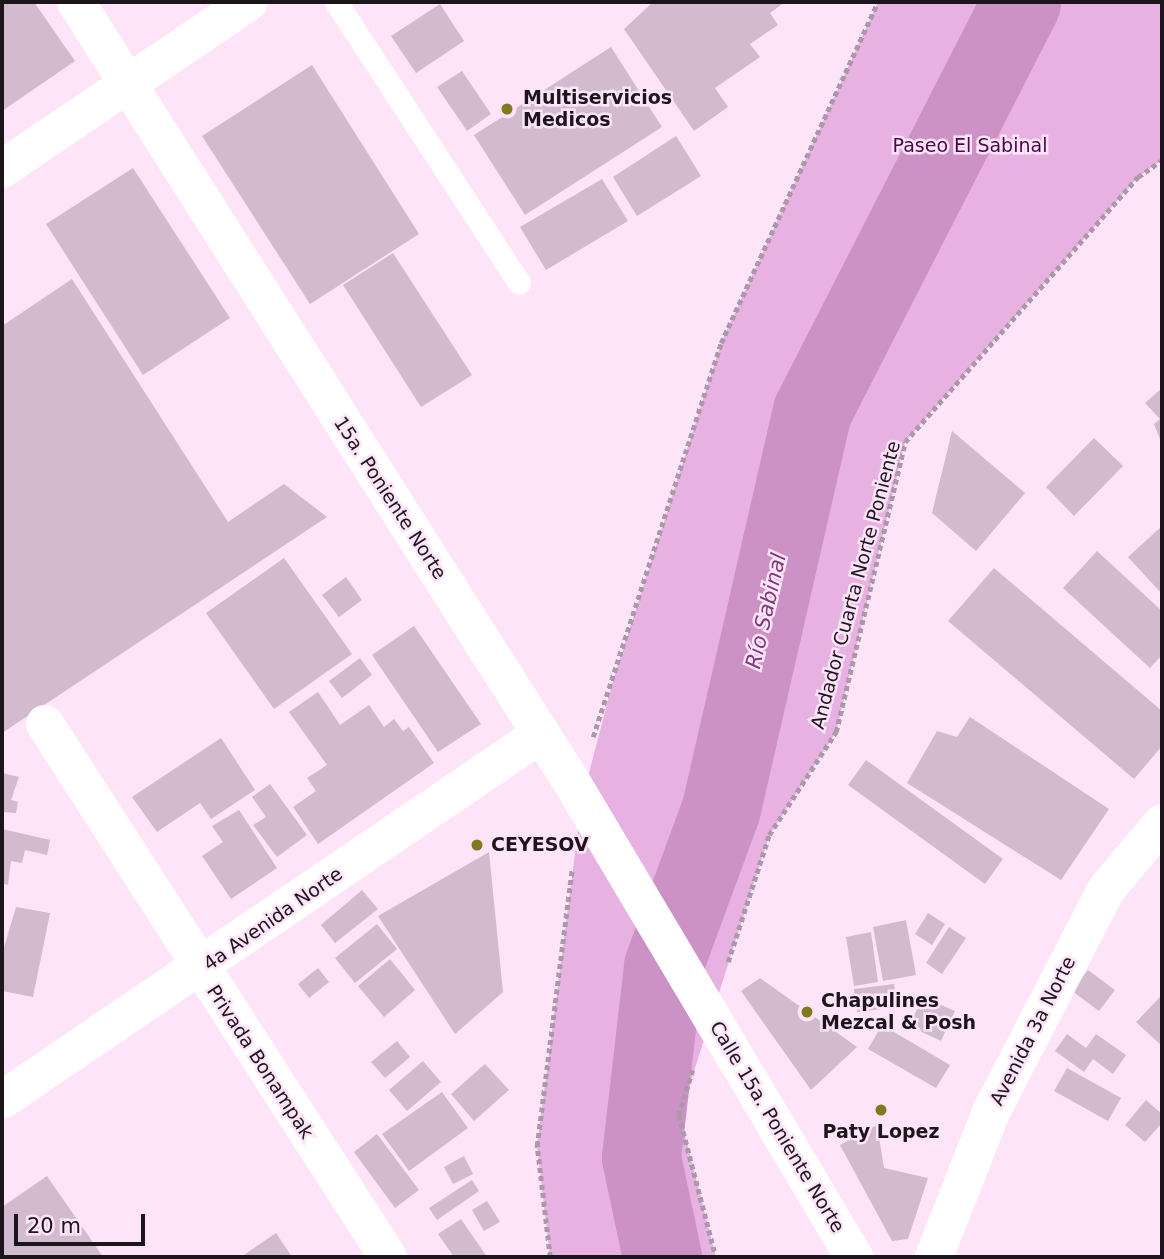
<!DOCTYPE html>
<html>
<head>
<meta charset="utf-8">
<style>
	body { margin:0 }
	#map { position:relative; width:1164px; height:1259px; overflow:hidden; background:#fde4f9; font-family:"DejaVu Sans",sans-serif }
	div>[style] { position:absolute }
	.green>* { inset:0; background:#e7b1e1 }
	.river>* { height:79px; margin:-39.5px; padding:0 39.5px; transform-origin:39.5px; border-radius:39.5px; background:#cc92c5 }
	.building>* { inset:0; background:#d2bacf }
	.path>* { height:4.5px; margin-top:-2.25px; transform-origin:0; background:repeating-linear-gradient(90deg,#ab99a9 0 5px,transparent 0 8.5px) }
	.lane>* { height:23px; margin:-11.5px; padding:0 11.5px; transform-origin:11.5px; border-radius:11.5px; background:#fff }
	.street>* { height:38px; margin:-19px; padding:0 19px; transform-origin:19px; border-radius:19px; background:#fff }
	.secondary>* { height:38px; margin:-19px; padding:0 19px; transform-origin:19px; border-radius:19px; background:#fff }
	.dots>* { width:19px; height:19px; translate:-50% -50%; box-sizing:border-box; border:4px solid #fde4f9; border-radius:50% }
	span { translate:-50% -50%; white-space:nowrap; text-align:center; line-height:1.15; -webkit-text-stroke:5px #fde4f9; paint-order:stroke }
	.poi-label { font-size:19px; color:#1d151c; font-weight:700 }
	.left { translate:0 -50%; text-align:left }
	.park-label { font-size:19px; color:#4c0549 }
	.street-label { font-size:19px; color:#1d151c }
	.water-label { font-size:21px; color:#7e3978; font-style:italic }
	.frame { position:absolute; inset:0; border:4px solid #1d151c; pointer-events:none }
	.scale { position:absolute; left:14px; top:1214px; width:131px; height:32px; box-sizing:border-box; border:4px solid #1d151c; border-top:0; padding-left:9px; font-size:21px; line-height:24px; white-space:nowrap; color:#1d151c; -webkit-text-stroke:5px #fde4f9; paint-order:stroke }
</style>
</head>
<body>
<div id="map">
	<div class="green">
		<i style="clip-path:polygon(878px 2px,1162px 2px,1162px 160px,1138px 177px,905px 442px,836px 732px,769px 836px,680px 1115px,716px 1257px,550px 1257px,537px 1146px,582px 800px,613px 681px,721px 343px)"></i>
	</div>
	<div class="river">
		<i style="left:662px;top:1257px;width:102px;rotate:-101.9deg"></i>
		<i style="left:641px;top:1157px;width:192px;rotate:-83.4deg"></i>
		<i style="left:663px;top:966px;width:168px;rotate:-69.8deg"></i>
		<i style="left:721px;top:808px;width:407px;rotate:-77.1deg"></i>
		<i style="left:812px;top:411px;width:459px;rotate:-62.9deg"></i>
	</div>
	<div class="building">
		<i style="clip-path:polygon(2px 2px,34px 2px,75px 61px,2px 111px)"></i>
		<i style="clip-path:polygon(653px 2px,785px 2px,770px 13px,778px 25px,750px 44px,760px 57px,715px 88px,728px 107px,694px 131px,624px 29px)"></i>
		<i style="clip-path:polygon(440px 4px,464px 41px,416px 73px,391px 36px)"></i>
		<i style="clip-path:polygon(611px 47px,662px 127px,525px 215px,474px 135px)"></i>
		<i style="clip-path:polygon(312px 65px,419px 234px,310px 304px,202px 136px)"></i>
		<i style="clip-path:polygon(462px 71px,491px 114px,467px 131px,437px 87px)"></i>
		<i style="clip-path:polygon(676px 136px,701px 176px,637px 216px,613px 177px)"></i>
		<i style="clip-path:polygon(133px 168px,230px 318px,143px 375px,46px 224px)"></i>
		<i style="clip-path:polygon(602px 179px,628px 221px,546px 270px,520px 227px)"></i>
		<i style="clip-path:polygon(393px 253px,472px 375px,421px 407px,343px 285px)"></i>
		<i style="clip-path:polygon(72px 279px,228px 522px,284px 484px,327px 517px,2px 733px,2px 326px)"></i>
		<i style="clip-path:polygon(1162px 388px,1162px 444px,1154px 424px,1160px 419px,1145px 403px)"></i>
		<i style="clip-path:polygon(952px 431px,1025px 493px,976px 551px,932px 513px)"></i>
		<i style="clip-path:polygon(1094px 438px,1123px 466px,1074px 516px,1046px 487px)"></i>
		<i style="clip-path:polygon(1162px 526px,1162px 594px,1128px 557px)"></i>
		<i style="clip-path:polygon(1097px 551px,1162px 611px,1162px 655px,1150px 668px,1063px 588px)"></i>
		<i style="clip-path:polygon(284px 558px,352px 654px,274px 709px,206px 613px)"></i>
		<i style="clip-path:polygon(994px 568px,1162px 711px,1162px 746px,1134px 779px,948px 621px)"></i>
		<i style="clip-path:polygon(346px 577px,362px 600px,339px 617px,322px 595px)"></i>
		<i style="clip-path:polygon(414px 626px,481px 724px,438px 752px,372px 655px)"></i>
		<i style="clip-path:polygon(360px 658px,372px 675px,342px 698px,329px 681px)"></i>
		<i style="clip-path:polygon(318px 692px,340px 725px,369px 705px,384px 727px,394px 719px,403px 731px,409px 727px,434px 763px,318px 844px,293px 807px,316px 791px,307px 778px,327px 765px,289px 712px)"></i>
		<i style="clip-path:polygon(970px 717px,1109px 809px,1061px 880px,907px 783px,937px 731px,957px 737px)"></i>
		<i style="clip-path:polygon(221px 738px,255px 790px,211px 819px,200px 803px,157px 832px,132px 797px)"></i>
		<i style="clip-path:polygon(866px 760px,1003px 859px,985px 884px,848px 785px)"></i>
		<i style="clip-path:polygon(2px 773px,19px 777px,11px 800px,18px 802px,16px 813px,2px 812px)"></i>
		<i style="clip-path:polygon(270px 784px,307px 835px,277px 857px,253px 825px,266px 817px,252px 797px)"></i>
		<i style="clip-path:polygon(239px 810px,277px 868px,231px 899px,202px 856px,223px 842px,212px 826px)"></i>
		<i style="clip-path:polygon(2px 829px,50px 840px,47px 855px,25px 850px,22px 863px,11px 861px,8px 885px,2px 883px)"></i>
		<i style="clip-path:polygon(489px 852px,503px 992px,455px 1034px,378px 916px)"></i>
		<i style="clip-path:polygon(362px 890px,378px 909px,335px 943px,321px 925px)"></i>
		<i style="clip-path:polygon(16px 907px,50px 913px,33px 997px,2px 991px,2px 954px)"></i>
		<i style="clip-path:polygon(928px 913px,945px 924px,932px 945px,915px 934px)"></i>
		<i style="clip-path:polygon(906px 920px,916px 975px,883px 981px,873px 927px)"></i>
		<i style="clip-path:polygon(377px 924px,397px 949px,355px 983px,335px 958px)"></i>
		<i style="clip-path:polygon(949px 927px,966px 938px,942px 974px,926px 963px)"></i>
		<i style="clip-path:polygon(871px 932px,878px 982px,854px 986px,846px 937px)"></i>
		<i style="clip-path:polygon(390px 959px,415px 990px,384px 1017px,358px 986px)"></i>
		<i style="clip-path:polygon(318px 968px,329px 982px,309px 998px,298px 984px)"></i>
		<i style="clip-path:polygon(1088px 970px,1115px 990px,1099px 1011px,1072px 991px)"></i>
		<i style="clip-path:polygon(760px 978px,857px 1047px,811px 1090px,741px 991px)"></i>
		<i style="clip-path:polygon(894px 984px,898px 1007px,857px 1012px,854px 989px)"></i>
		<i style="clip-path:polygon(1162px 995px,1162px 1046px,1136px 1022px)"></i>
		<i style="clip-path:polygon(923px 997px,955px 1011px,941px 1041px,909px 1026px)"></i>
		<i style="clip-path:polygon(882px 1025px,950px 1065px,936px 1088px,868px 1049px)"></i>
		<i style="clip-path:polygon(1067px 1034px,1086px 1048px,1096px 1034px,1126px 1055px,1113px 1074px,1093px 1059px,1084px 1072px,1055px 1051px)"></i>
		<i style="clip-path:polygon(397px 1041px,410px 1057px,385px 1078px,371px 1062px)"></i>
		<i style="clip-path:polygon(423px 1061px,441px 1082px,407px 1111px,389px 1090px)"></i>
		<i style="clip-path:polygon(485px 1064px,509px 1090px,474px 1121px,451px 1094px)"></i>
		<i style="clip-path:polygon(1067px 1068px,1121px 1098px,1108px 1121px,1054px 1091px)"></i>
		<i style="clip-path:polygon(442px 1092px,468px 1128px,409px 1171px,382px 1134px)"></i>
		<i style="clip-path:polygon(1146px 1100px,1162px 1114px,1162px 1123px,1145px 1142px,1125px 1125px)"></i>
		<i style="clip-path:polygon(877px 1125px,884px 1168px,928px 1178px,908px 1239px,892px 1241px,840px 1145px)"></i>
		<i style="clip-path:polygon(377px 1134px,419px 1190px,395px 1208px,354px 1152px)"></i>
		<i style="clip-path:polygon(464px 1156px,473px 1174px,453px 1184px,444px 1167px)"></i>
		<i style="clip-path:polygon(47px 1176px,103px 1257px,2px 1257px,2px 1207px)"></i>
		<i style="clip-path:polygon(472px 1180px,479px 1191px,437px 1220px,429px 1208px)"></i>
		<i style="clip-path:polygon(487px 1201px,500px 1222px,484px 1231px,472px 1210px)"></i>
		<i style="clip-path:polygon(461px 1219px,487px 1257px,454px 1257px,438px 1234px)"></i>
		<i style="clip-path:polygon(276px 1233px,292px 1257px,241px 1257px)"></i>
	</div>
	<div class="path">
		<i style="left:593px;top:737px;width:414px;rotate:-72deg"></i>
		<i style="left:721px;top:343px;width:375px;rotate:-65.3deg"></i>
		<i style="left:728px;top:962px;width:133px;rotate:-72.1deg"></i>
		<i style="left:769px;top:835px;width:123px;rotate:-57deg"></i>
		<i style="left:836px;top:732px;width:298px;rotate:-76.6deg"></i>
		<i style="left:905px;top:442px;width:353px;rotate:-48.7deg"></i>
		<i style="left:1138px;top:177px;width:29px;rotate:-35deg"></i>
		<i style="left:693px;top:1070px;width:47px;rotate:107.3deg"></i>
		<i style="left:679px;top:1115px;width:147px;rotate:75.4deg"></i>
		<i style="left:550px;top:1257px;width:112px;rotate:-96.7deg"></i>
		<i style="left:537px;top:1146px;width:279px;rotate:-82.8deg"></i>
	</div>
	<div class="lane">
		<i style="left:336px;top:2px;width:335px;rotate:56.9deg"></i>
	</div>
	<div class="street">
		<i style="left:45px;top:724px;width:634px;rotate:57.24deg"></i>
		<i style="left:2px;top:1100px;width:652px;rotate:-34.18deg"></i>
		<i style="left:934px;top:1257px;width:156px;rotate:-68.5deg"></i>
		<i style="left:991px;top:1112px;width:250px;rotate:-62.6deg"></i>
		<i style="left:1106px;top:890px;width:87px;rotate:-50.1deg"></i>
	</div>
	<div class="secondary">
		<i style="left:76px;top:2px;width:923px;rotate:57.57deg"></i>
		<i style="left:571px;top:781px;width:554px;rotate:59.27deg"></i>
		<i style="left:2px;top:169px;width:298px;rotate:-34.1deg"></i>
	</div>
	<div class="dots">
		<i style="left:507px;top:109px;background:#82791e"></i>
		<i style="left:477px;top:845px;background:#82791e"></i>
		<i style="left:807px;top:1012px;background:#82791e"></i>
		<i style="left:881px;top:1110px;background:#82791e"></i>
	</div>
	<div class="poi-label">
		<span class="left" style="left:523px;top:109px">Multiservicios<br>Medicos</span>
		<span class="left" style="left:491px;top:845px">CEYESOV</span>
		<span class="left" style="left:821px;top:1012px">Chapulines<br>Mezcal &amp; Posh</span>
		<span style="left:881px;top:1132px">Paty Lopez</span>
	</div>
	<div class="park-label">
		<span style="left:970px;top:146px">Paseo El Sabinal</span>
	</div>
	<div class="street-label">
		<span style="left:390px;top:498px;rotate:57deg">15a. Poniente Norte</span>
		<span style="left:856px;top:585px;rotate:-75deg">Andador Cuarta Norte Poniente</span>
		<span style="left:273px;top:919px;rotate:-35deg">4a Avenida Norte</span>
		<span style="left:1033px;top:1031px;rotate:-63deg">Avenida 3a Norte</span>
		<span style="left:260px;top:1062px;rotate:57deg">Privada Bonampak</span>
		<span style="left:777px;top:1127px;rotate:59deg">Calle 15a. Poniente Norte</span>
	</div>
	<div class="water-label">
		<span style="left:766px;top:611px;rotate:-77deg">Río Sabinal</span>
	</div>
	<div class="frame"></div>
	<div class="scale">20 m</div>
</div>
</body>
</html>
